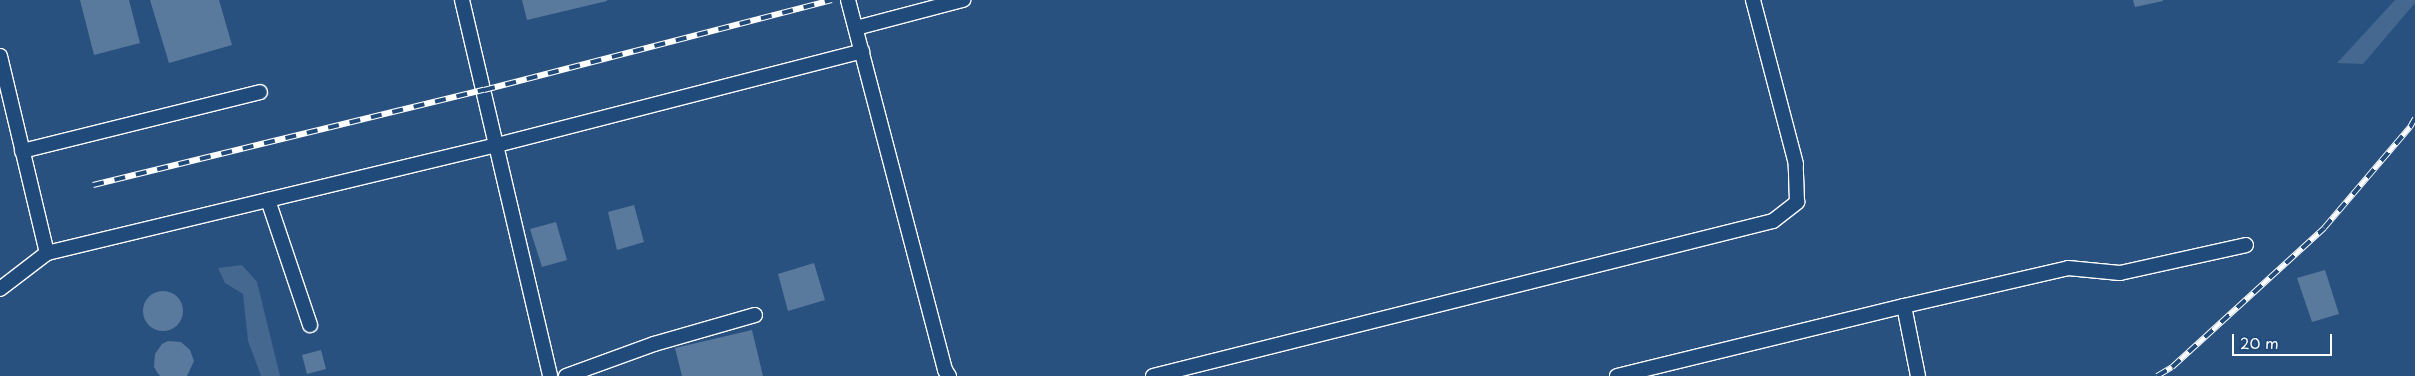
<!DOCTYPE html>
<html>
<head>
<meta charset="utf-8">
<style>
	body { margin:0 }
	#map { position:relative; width:2415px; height:376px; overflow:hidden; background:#28517f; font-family:"Playpen Sans",sans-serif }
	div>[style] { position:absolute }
	.green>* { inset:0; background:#446890 }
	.building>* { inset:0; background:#5a7a9d }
	.round { border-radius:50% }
	.roads { filter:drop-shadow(1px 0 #fff) drop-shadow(-1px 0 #fff) drop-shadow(0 1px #fff) drop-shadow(0 -1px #fff) }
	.service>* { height:14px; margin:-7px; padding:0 7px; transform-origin:7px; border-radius:7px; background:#1f4a7a }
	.rail>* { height:5.5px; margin-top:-2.75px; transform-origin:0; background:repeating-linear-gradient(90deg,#1f4a7a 0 11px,#fff 0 22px); box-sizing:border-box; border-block:1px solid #fff }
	span { translate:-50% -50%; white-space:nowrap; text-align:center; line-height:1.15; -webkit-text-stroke:4px #1f4a7a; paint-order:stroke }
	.scale { position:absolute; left:2232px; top:334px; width:100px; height:22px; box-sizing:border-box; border:2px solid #fff; border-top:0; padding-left:6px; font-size:15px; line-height:18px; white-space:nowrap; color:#fff; -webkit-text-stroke:4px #1f4a7a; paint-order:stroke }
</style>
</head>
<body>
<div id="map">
	<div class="green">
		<i style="clip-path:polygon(2395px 0,2415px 0,2415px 3px,2363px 64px,2337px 63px)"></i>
		<i style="clip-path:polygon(242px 265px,257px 282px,280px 376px,261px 376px,248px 341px,243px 294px,225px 283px,218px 268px)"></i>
	</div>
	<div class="building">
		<i style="clip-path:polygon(80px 0,129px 0,140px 43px,94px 55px)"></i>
		<i style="clip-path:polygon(150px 0,219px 0,232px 45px,169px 63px)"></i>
		<i style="clip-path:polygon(522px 0,607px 0,607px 1px,527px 20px)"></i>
		<i style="clip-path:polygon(2133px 0,2163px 0,2163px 1px,2135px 7px)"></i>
		<i style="clip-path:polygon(634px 205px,644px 242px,617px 250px,608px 212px)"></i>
		<i style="clip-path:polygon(556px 222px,567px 260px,542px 267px,530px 229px)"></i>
		<i style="clip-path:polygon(814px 263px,825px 300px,788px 311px,778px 274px)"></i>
		<i style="clip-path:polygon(2325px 270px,2339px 314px,2312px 322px,2297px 278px)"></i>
		<i class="round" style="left:143px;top:291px;width:40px;height:40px"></i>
		<i style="clip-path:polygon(752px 330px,763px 376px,682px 376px,675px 348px)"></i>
		<i style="clip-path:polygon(168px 341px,181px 342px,190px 350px,194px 361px,187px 376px,160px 376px,157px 372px,154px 367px,155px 354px,162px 344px)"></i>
		<i style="clip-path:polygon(321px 350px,326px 369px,307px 374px,302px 355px)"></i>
	</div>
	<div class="roads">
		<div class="service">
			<i style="left:462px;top:0;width:386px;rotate:76.8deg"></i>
			<i style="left:848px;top:0;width:383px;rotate:75.3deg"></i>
			<i style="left:945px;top:370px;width:7px;rotate:56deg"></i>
			<i style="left:856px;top:28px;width:111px;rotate:-14.7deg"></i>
			<i style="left:0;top:56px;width:203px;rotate:76.6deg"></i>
			<i style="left:22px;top:151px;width:245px;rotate:-13.9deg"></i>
			<i style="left:268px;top:200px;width:132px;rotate:71.4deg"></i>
			<i style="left:0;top:289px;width:59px;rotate:-37.5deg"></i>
			<i style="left:47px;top:253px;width:463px;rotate:-13.5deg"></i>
			<i style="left:497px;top:145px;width:377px;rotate:-14.4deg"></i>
			<i style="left:1904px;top:306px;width:71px;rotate:78.7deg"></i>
			<i style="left:566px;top:376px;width:94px;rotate:-20deg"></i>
			<i style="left:654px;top:344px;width:105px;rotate:-16deg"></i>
			<i style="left:1153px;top:376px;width:639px;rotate:-14.04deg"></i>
			<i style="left:1773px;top:221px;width:31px;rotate:-38deg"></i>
			<i style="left:1797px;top:202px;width:38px;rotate:-92deg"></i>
			<i style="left:1796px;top:164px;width:170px;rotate:-104.7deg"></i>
			<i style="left:1617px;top:376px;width:295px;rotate:-13.7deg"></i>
			<i style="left:1904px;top:306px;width:168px;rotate:-13deg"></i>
			<i style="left:2068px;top:268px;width:52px;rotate:5.5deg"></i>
			<i style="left:2120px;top:273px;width:129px;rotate:-12.5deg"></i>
		</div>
	</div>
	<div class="rail">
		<i style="left:93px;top:185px;width:402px;rotate:-13.7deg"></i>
		<i style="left:484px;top:90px;width:359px;rotate:-14.5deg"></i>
		<i style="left:2157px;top:376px;width:17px;rotate:-31deg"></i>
		<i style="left:2172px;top:367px;width:206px;rotate:-42.4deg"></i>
		<i style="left:2324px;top:228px;width:133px;rotate:-49.6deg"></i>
		<i style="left:2410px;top:127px;width:10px;rotate:-61deg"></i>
	</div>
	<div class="scale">20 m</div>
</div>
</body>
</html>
